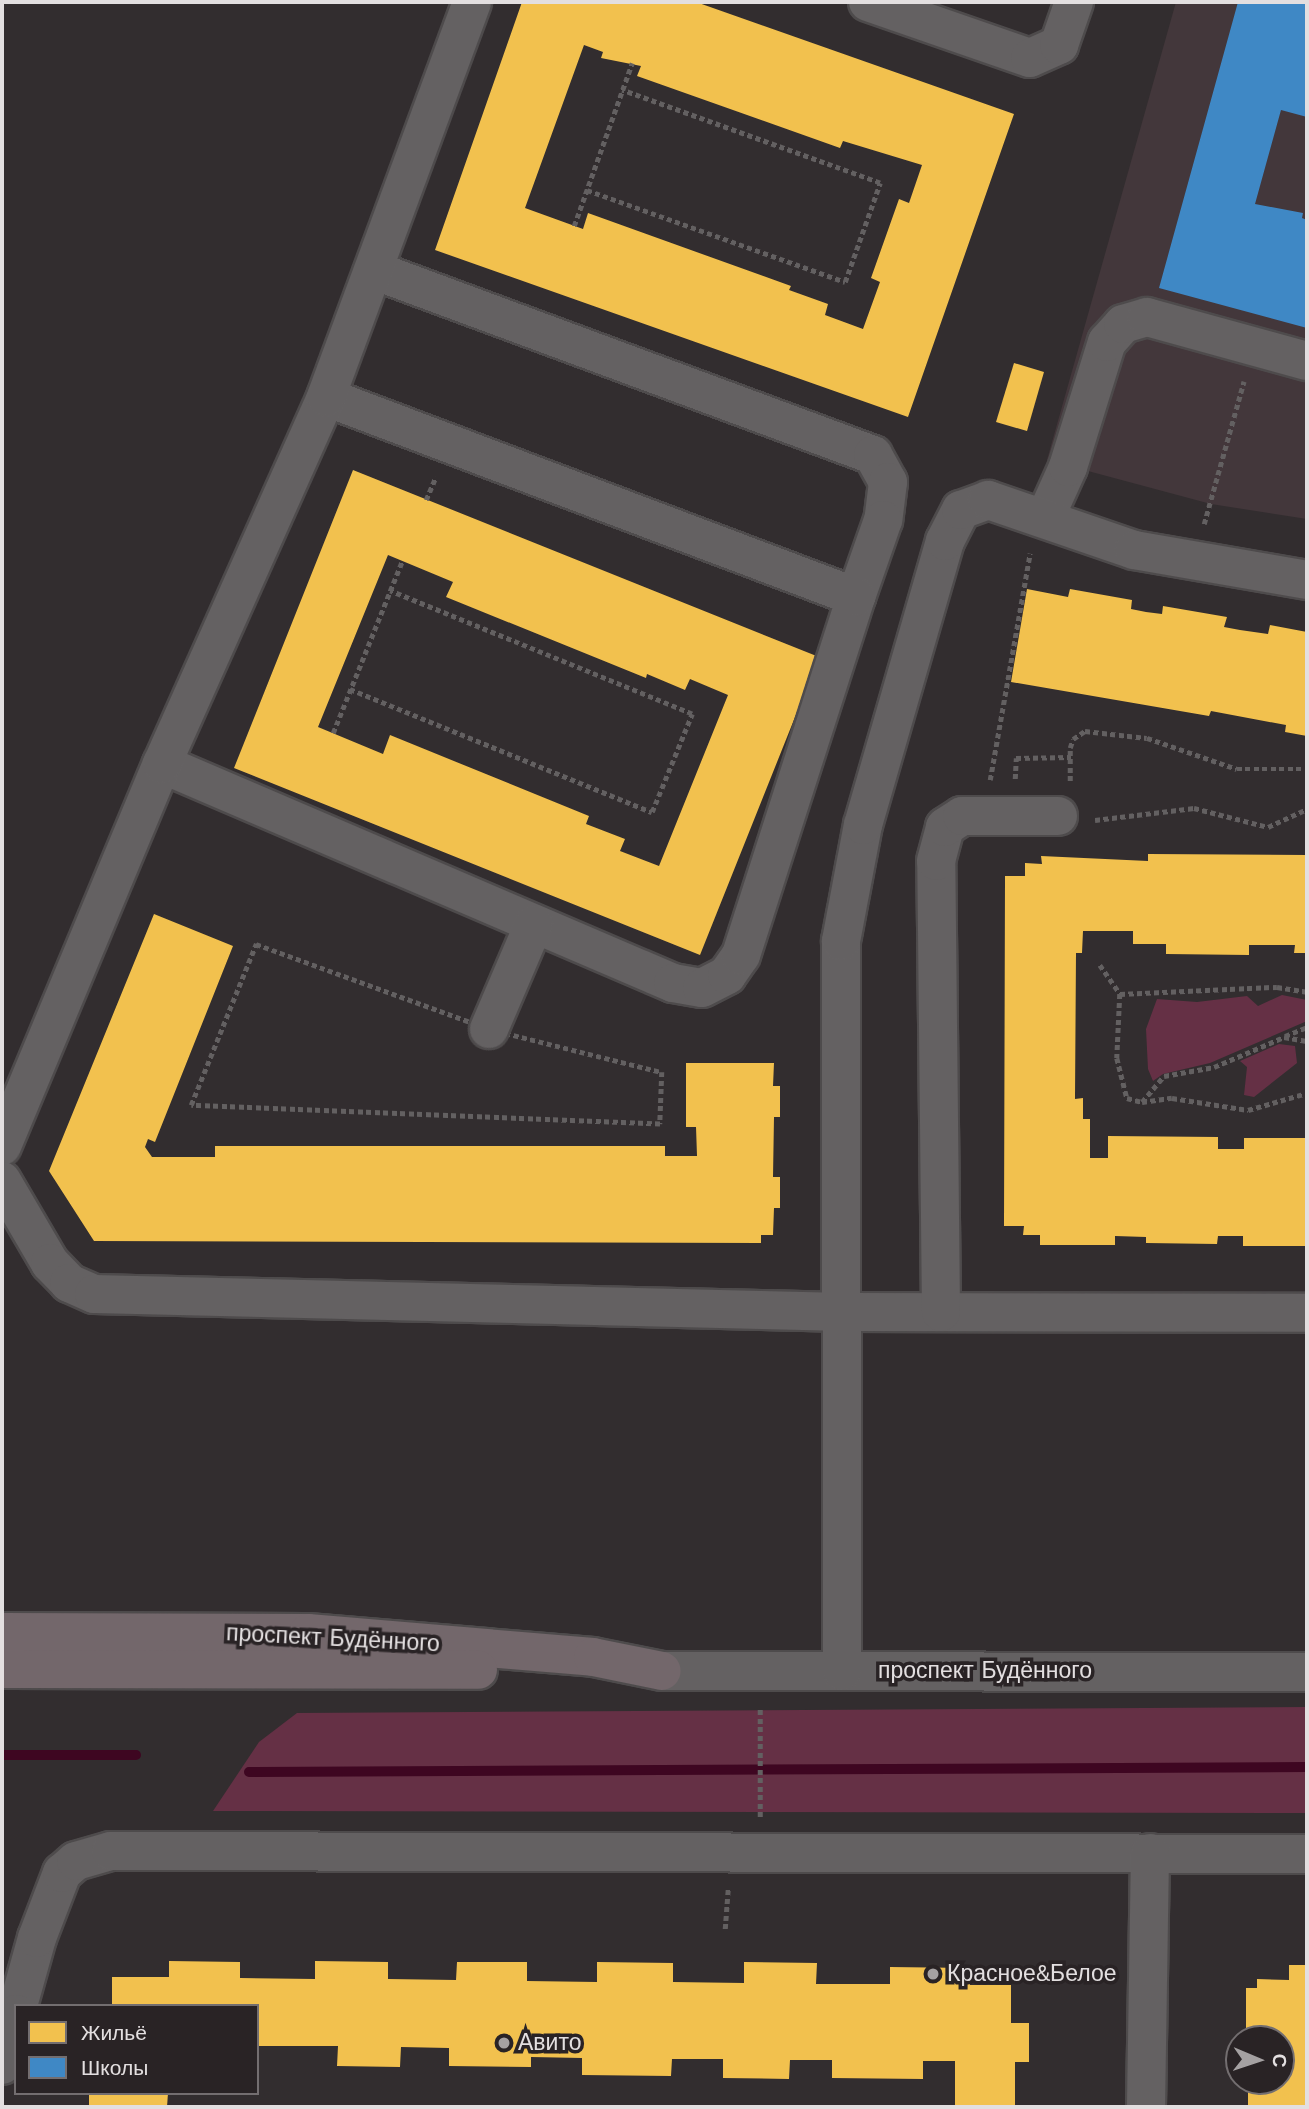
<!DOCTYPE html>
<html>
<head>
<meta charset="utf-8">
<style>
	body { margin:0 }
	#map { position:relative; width:1309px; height:2109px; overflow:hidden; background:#322d2f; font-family:"Work Sans",sans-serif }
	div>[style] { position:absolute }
	.built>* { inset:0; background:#43373b }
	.green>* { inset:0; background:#653045 }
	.homes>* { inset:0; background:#f2c14e }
	.schools>* { inset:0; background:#3f88c5 }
	.stream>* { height:10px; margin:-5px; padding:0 5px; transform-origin:5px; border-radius:5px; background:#3e0621 }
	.path>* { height:4.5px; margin-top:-2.25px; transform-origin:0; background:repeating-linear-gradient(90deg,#636061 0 5px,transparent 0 8.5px) }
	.roads { filter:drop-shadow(2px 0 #4e4b4c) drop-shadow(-2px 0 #4e4b4c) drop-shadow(0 2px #4e4b4c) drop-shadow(0 -2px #4e4b4c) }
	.minor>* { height:38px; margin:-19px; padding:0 19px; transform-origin:19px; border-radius:19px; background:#646162 }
	.major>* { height:38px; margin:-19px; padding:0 19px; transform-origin:19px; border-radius:19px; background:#73676b }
	.dots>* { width:19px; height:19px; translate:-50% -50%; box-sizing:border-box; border:4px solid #292325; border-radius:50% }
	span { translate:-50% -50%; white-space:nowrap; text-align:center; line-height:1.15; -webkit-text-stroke:7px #292325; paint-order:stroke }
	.street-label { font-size:23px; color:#e3dfe0 }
	.poi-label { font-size:23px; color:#e3dfe0 }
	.left { translate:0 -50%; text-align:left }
	.frame { position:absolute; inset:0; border:4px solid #e3dfe0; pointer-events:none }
	.legend { position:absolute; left:14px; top:2004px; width:245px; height:91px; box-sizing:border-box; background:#292325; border:2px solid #736e70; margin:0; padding:9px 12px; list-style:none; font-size:21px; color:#e3dfe0 }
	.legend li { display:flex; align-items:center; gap:14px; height:35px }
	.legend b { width:35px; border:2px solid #736e70 }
	.north { position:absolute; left:1225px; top:2025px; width:70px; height:70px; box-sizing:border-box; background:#292325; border:2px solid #736e70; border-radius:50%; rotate:92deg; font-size:19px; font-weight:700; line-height:28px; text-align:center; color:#e3dfe0 }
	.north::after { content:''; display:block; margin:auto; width:24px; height:32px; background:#a5a1a2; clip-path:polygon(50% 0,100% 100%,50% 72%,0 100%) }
</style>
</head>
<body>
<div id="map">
	<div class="built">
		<i style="clip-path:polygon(1176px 2px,1307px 2px,1307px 519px,1211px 504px,1047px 460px)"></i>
	</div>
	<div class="green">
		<i style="clip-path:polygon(1282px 995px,1307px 1000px,1307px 1021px,1210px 1063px,1163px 1074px,1153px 1081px,1148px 1069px,1146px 1029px,1157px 999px,1197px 1002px,1247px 996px,1258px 1006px)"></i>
		<i style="clip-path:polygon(1279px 1044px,1295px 1046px,1297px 1063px,1254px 1097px,1244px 1095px,1247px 1067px,1240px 1061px)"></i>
		<i style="clip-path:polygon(1307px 1707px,1307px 1813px,213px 1811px,259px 1742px,297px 1713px)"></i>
	</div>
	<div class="homes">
		<i style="clip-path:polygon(evenodd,522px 2px,696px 2px,1014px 114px,908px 417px,435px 250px,522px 2px,584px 45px,603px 52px,601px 58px,641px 66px,637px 76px,840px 148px,843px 141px,922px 165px,909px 203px,899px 199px,871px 278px,880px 282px,863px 329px,825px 315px,828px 304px,789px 290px,791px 286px,588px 213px,583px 229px,525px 208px,584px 45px)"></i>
		<i style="clip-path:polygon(1014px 363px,1044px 372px,1027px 431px,996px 422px)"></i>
		<i style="clip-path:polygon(evenodd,353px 470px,819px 657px,700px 955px,234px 768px,353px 470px,388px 555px,453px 582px,446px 597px,646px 678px,647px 674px,685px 690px,690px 679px,728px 695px,659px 866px,620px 851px,625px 839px,586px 824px,589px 816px,390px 735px,383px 754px,318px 727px,388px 555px)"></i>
		<i style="clip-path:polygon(1027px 589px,1068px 597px,1070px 589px,1132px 600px,1131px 609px,1146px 612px,1162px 614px,1163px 606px,1227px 617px,1224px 627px,1240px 630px,1268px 634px,1270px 625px,1307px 632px,1307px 736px,1285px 732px,1286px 725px,1211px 711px,1209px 716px,1011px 682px)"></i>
		<i style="clip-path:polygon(1148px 854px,1307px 855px,1307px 953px,1294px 953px,1295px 945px,1249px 945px,1249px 955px,1166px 954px,1166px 944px,1133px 944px,1133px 931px,1083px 931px,1082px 953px,1076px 953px,1075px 1099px,1083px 1098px,1083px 1119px,1090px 1119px,1090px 1158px,1108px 1158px,1108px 1136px,1218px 1137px,1218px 1149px,1244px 1149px,1244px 1138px,1307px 1138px,1307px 1246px,1243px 1246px,1243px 1236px,1218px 1236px,1217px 1244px,1146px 1243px,1146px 1237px,1115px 1236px,1115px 1245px,1040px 1245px,1040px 1235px,1023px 1235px,1024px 1226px,1004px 1226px,1005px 876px,1025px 876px,1025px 863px,1042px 864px,1041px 856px,1148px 861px)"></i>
		<i style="clip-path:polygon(154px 914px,233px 946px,155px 1142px,148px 1139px,145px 1147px,152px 1157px,215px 1157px,215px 1146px,665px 1146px,665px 1156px,697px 1156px,696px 1127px,686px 1127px,686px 1063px,774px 1063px,773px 1086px,780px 1086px,780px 1117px,774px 1117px,773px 1177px,780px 1177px,780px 1208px,774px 1208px,773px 1235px,761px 1235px,761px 1243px,94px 1241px,49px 1171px)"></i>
		<i style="clip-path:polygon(169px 1961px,240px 1962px,240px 1978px,315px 1979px,315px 1961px,388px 1962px,388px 1979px,456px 1980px,457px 1962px,527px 1962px,527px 1981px,597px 1982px,597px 1962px,673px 1963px,673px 1982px,744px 1983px,744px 1962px,817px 1963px,816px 1984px,890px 1984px,890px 1967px,970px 1968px,970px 1985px,1011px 1985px,1011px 2023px,1029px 2023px,1029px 2062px,1015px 2062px,1015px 2107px,955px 2107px,955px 2061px,923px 2061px,923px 2079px,832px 2078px,832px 2060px,790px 2060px,789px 2079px,723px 2078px,723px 2059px,672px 2059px,671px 2076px,582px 2075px,582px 2058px,531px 2057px,531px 2067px,449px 2066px,449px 2048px,401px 2047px,400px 2067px,337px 2066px,338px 2046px,257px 2046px,257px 2006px,112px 2006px,112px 1977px,169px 1977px)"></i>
		<i style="clip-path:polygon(1289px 1965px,1307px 1965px,1307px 2107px,1248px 2107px,1248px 2081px,1281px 2081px,1281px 2039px,1238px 2039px,1246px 2036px,1246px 1988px,1257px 1988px,1257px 1979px,1289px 1980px)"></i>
		<i style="clip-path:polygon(89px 2093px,168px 2093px,167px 2107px,89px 2107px)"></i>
	</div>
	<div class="schools">
		<i style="clip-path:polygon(1238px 2px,1307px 2px,1307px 117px,1281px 110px,1255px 204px,1303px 213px,1302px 218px,1307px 220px,1307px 328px,1159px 288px)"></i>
	</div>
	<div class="stream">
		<i style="left:2px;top:1755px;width:134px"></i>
		<i style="left:249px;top:1772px;width:1058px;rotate:-0.27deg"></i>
	</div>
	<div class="path">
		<i style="left:587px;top:190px;width:274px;rotate:19.6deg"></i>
		<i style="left:845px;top:282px;width:105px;rotate:-70.5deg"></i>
		<i style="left:880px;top:183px;width:274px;rotate:-160.2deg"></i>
		<i style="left:574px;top:226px;width:173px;rotate:-70.4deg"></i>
		<i style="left:426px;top:500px;width:25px;rotate:-67deg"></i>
		<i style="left:1204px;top:524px;width:148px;rotate:-74.4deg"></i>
		<i style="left:350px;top:689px;width:326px;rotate:22.2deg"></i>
		<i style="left:652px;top:812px;width:106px;rotate:-67.8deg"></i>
		<i style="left:692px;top:714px;width:326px;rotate:-157.8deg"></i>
		<i style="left:333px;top:733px;width:185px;rotate:-68.1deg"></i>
		<i style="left:1015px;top:779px;width:21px;rotate:-87deg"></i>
		<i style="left:1016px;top:758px;width:55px;rotate:-1deg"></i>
		<i style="left:990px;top:780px;width:230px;rotate:-80deg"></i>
		<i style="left:1070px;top:781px;width:33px;rotate:-90deg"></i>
		<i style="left:1070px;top:748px;width:9px;rotate:-72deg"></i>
		<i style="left:1073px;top:739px;width:14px;rotate:-34deg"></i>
		<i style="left:1085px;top:731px;width:62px;rotate:6.4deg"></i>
		<i style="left:1147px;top:738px;width:95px;rotate:19deg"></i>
		<i style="left:1237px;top:769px;width:70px"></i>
		<i style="left:1095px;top:820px;width:100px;rotate:-6.9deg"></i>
		<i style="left:1194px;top:808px;width:76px;rotate:14.4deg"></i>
		<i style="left:1268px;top:827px;width:43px;rotate:-24.8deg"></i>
		<i style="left:256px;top:944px;width:248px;rotate:20deg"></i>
		<i style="left:489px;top:1029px;width:178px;rotate:14deg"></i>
		<i style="left:662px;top:1072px;width:52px;rotate:92.2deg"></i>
		<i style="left:660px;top:1124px;width:469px;rotate:-177.7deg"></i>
		<i style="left:191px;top:1105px;width:174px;rotate:-68deg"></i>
		<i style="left:1100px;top:965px;width:35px;rotate:55deg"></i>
		<i style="left:1120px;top:994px;width:157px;rotate:-2.6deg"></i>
		<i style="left:1277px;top:987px;width:30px;rotate:9deg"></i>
		<i style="left:1120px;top:994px;width:64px;rotate:92.7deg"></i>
		<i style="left:1117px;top:1058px;width:41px;rotate:76deg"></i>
		<i style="left:1127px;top:1098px;width:16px;rotate:15deg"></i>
		<i style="left:1142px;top:1102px;width:30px;rotate:-8deg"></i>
		<i style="left:1172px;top:1098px;width:77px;rotate:9deg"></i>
		<i style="left:1248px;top:1110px;width:61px;rotate:-16.1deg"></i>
		<i style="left:1285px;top:1036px;width:24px;rotate:-22deg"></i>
		<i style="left:1142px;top:1102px;width:34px;rotate:-50deg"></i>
		<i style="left:1164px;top:1076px;width:51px;rotate:-10.2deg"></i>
		<i style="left:1214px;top:1067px;width:76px;rotate:-23.2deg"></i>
		<i style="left:1284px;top:1037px;width:23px;rotate:10deg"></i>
		<i style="left:760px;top:1817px;width:110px;rotate:-90deg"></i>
		<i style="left:725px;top:1929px;width:40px;rotate:-85.7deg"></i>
	</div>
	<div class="roads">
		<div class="minor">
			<i style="left:868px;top:2px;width:171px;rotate:19.1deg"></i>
			<i style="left:1030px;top:58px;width:32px;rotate:-24deg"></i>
			<i style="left:1059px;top:45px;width:46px;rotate:-70.8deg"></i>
			<i style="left:376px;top:271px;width:530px;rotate:20.32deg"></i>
			<i style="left:873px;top:455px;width:31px;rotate:61deg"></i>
			<i style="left:888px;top:482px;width:38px;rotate:97deg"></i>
			<i style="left:883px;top:520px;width:82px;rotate:109.3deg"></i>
			<i style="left:1045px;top:518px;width:56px;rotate:-65.7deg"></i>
			<i style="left:1068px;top:467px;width:131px;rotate:-72.7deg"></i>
			<i style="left:1107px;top:342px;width:24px;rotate:-48deg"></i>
			<i style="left:1123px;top:324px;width:25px;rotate:-16deg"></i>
			<i style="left:1147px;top:317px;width:166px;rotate:15.4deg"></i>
			<i style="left:162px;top:764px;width:556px;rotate:23.2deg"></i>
			<i style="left:673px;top:983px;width:29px;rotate:10deg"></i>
			<i style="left:702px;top:988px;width:28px;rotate:-27deg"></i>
			<i style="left:727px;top:975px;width:24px;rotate:-55deg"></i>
			<i style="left:741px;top:955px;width:376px;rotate:-72.2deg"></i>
			<i style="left:856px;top:597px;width:566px;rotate:-159.33deg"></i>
			<i style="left:489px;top:1029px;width:114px;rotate:-66.8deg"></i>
			<i style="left:2px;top:1146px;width:414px;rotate:-67.3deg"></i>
			<i style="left:162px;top:764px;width:402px;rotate:-65.9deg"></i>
			<i style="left:326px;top:397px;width:421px;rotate:-69.7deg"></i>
			<i style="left:2px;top:1181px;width:95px;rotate:59.7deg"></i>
			<i style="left:50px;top:1263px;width:28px;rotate:46deg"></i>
			<i style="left:69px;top:1283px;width:27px;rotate:24deg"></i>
			<i style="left:94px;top:1294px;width:751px;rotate:1.37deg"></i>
			<i style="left:845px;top:1312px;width:462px;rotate:0.1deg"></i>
			<i style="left:941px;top:1312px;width:451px;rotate:-90.6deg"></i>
			<i style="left:936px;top:861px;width:35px;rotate:-75deg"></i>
			<i style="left:945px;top:827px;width:20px;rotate:-33deg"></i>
			<i style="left:962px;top:816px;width:96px"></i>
			<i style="left:662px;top:1671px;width:645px;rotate:0.09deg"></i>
			<i style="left:842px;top:1671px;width:730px;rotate:-90.08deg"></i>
			<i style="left:841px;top:941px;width:118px;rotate:-79.3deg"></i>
			<i style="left:863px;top:825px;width:296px;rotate:-73.9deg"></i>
			<i style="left:945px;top:541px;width:35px;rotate:-63deg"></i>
			<i style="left:961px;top:510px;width:29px;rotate:-20deg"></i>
			<i style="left:988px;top:500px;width:154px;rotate:18.9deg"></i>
			<i style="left:1134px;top:550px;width:176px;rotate:9.8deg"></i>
			<i style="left:18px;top:2006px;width:71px;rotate:-74.4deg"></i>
			<i style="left:37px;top:1938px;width:70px;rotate:-69deg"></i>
			<i style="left:62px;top:1873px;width:18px;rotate:-41deg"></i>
			<i style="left:76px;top:1861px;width:36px;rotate:-16deg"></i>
			<i style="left:111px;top:1851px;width:1196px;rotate:0.14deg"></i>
			<i style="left:2px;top:2065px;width:53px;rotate:-74.6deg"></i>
			<i style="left:1146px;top:2107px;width:254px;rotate:-89.1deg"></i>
		</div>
		<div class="major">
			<i style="left:2px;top:1632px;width:306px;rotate:0.2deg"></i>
			<i style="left:308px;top:1633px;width:286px;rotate:4.8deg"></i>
			<i style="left:593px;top:1657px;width:70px;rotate:11.5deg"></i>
			<i style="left:2px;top:1669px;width:476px;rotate:0.1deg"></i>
		</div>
	</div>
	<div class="dots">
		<i style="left:933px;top:1974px;background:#a5a1a2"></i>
		<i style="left:504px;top:2043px;background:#a5a1a2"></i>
	</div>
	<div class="street-label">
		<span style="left:333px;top:1639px;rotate:3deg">проспект Будённого</span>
		<span style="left:985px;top:1671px">проспект Будённого</span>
	</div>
	<div class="poi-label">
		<span class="left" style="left:947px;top:1974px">Красное&amp;Белое</span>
		<span class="left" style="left:518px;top:2043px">Авито</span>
	</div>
	<div class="frame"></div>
	<ul class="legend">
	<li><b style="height:19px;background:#f2c14e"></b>Жильё</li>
	<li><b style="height:19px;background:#3f88c5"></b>Школы</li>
	</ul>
	<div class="north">С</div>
</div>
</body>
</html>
